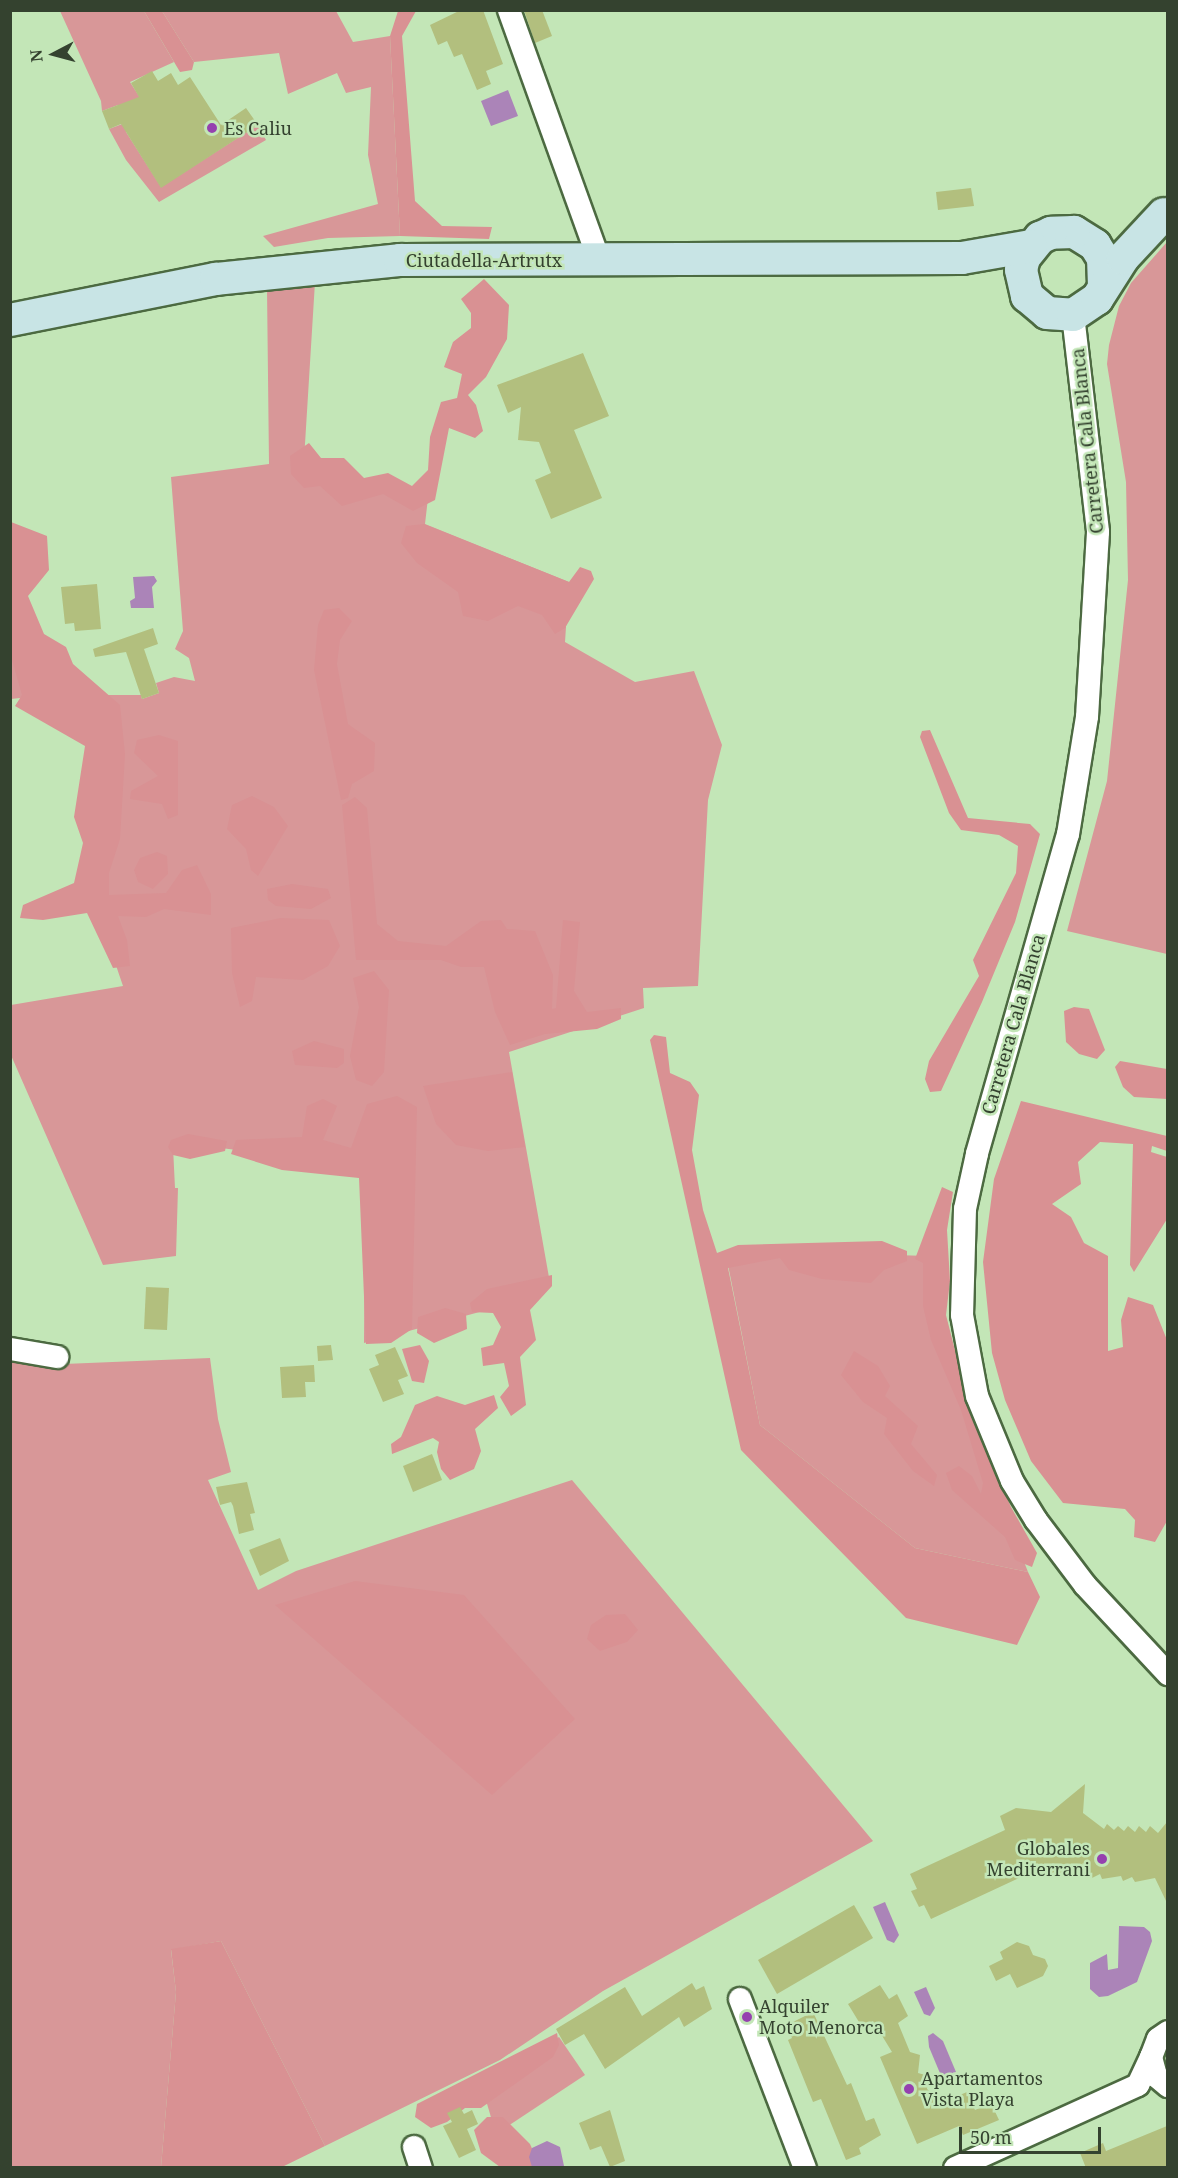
<!DOCTYPE html>
<html>
<head>
<meta charset="utf-8">
<style>
	body { margin:0 }
	#map { position:relative; width:1178px; height:2178px; overflow:hidden; background:#c3e6b7; font-family:"Noto Serif",serif }
	div>[style] { position:absolute }
	.green>* { inset:0; background:#d89798 }
	.forest>* { inset:0; background:#d99193 }
	.water>* { inset:0; background:#ab84b8 }
	.building>* { inset:0; background:#b2bf7e }
	.roads { filter:drop-shadow(2px 0 #4c6a41) drop-shadow(-2px 0 #4c6a41) drop-shadow(0 2px #4c6a41) drop-shadow(0 -2px #4c6a41) }
	.minor>* { height:22px; margin:-11px; padding:0 11px; transform-origin:11px; border-radius:11px; background:#fff }
	.secondary>* { height:32px; margin:-16px; padding:0 16px; transform-origin:16px; border-radius:16px; background:#c8e4e5 }
	.dots>* { width:16px; height:16px; translate:-50% -50%; box-sizing:border-box; border:3px solid #c3e6b7; border-radius:50% }
	span { translate:-50% -50%; white-space:nowrap; text-align:center; line-height:1.15; -webkit-text-stroke:5px #c3e6b7; paint-order:stroke }
	.poi-label { font-size:18px; color:#34422f }
	.left { translate:0 -50%; text-align:left }
	.right { translate:-100% -50%; text-align:right }
	.street-label { font-size:18px; color:#34422f }
	.frame { position:absolute; inset:0; border:12px solid #34422f; pointer-events:none }
	.north { position:absolute; left:24px; top:24px; width:60px; height:60px; -webkit-text-stroke:4px #c3e6b7; paint-order:stroke; rotate:264deg; font-size:16px; font-weight:700; line-height:24px; text-align:center; color:#34422f }
	.north::after { content:''; display:block; margin:auto; width:21px; height:27px; background:#34422f; clip-path:polygon(50% 0,100% 100%,50% 72%,0 100%) }
	.scale { position:absolute; left:959px; top:2127px; width:142px; height:27px; box-sizing:border-box; border:3px solid #34422f; border-top:0; padding-left:8px; font-size:18px; line-height:21px; white-space:nowrap; color:#34422f; -webkit-text-stroke:4px #c3e6b7; paint-order:stroke }
</style>
</head>
<body>
<div id="map">
	<div class="green">
		<i style="clip-path:polygon(60px 11px,144px 11px,174px 62px,130px 82px,151px 115px,126px 132px,161px 187px,258px 125px,266px 140px,159px 202px,126px 160px,109px 129px,125px 123px,118px 105px,102px 111px,101px 101px)"></i>
		<i style="clip-path:polygon(162px 11px,336px 11px,353px 42px,390px 36px,400px 236px,328px 238px,274px 247px,263px 236px,378px 204px,368px 155px,371px 87px,346px 93px,337px 73px,288px 94px,279px 53px,194px 62px)"></i>
		<i style="clip-path:polygon(1167px 242px,1167px 954px,1067px 931px,1107px 781px,1128px 580px,1126px 482px,1107px 364px,1109px 345px,1119px 306px,1131px 283px)"></i>
		<i style="clip-path:polygon(315px 282px,304px 460px,428px 498px,425px 524px,569px 582px,565px 642px,635px 682px,694px 671px,722px 745px,708px 800px,698px 986px,643px 988px,644px 1008px,509px 1052px,550px 1283px,487px 1310px,364px 1343px,365px 1166px,221px 1148px,173px 1147px,175px 1188px,178px 1188px,176px 1256px,103px 1265px,10px 1053px,11px 1005px,123px 986px,93px 898px,101px 721px,29px 697px,11px 699px,10px 600px,89px 695px,141px 695px,142px 699px,159px 693px,156px 683px,174px 677px,195px 681px,189px 658px,175px 649px,183px 631px,171px 477px,269px 464px,267px 289px)"></i>
		<i style="clip-path:polygon(725px 1250px,928px 1256px,928px 1314px,1028px 1572px,915px 1548px,760px 1425px)"></i>
		<i style="clip-path:polygon(10px 1358px,42px 1361px,54px 1370px,64px 1364px,210px 1358px,218px 1419px,231px 1472px,208px 1480px,258px 1590px,296px 1571px,572px 1480px,873px 1841px,603px 1991px,500px 2060px,325px 2146px,221px 1941px,171px 1950px,176px 1992px,161px 2167px,11px 2167px)"></i>
		<i style="clip-path:polygon(559px 2037px,585px 2075px,496px 2134px,482px 2087px)"></i>
	</div>
	<div class="forest">
		<i style="clip-path:polygon(144px 11px,162px 11px,194px 62px,192px 70px,180px 72px)"></i>
		<i style="clip-path:polygon(398px 11px,416px 11px,402px 36px,415px 201px,442px 226px,492px 227px,489px 239px,400px 236px,390px 36px)"></i>
		<i style="clip-path:polygon(484px 279px,509px 305px,507px 339px,486px 377px,468px 395px,476px 405px,483px 431px,475px 438px,449px 428px,435px 500px,413px 511px,383px 494px,342px 506px,320px 486px,304px 488px,291px 474px,290px 456px,309px 443px,321px 458px,344px 458px,364px 478px,388px 473px,412px 486px,428px 470px,430px 437px,441px 402px,457px 398px,462px 374px,444px 367px,453px 342px,471px 328px,471px 313px,461px 299px)"></i>
		<i style="clip-path:polygon(11px 522px,47px 536px,49px 570px,28px 596px,44px 634px,66px 647px,73px 664px,120px 705px,125px 754px,120px 839px,109px 873px,109px 895px,166px 893px,182px 870px,197px 865px,211px 894px,211px 915px,164px 909px,146px 917px,118px 916px,127px 940px,130px 966px,113px 968px,87px 913px,43px 920px,20px 918px,23px 905px,74px 883px,83px 843px,74px 817px,85px 746px,15px 706px,22px 695px,11px 656px)"></i>
		<i style="clip-path:polygon(424px 524px,569px 582px,580px 567px,591px 571px,594px 579px,565px 628px,555px 634px,542px 615px,518px 606px,488px 621px,463px 616px,458px 592px,417px 563px,401px 543px,406px 526px)"></i>
		<i style="clip-path:polygon(339px 608px,352px 621px,340px 640px,337px 664px,348px 724px,375px 743px,374px 771px,352px 784px,348px 798px,341px 800px,314px 670px,318px 625px,324px 610px)"></i>
		<i style="clip-path:polygon(930px 730px,968px 818px,1030px 824px,1040px 834px,1015px 922px,982px 1002px,941px 1091px,930px 1092px,925px 1079px,929px 1061px,979px 976px,973px 960px,1016px 873px,1018px 846px,999px 835px,961px 830px,949px 813px,920px 737px,922px 731px)"></i>
		<i style="clip-path:polygon(159px 735px,178px 741px,178px 815px,168px 819px,162px 804px,130px 799px,131px 791px,158px 776px,134px 753px,137px 740px)"></i>
		<i style="clip-path:polygon(252px 796px,274px 807px,288px 826px,258px 876px,251px 870px,246px 849px,227px 829px,232px 805px)"></i>
		<i style="clip-path:polygon(355px 797px,367px 808px,377px 924px,398px 941px,446px 946px,481px 921px,501px 920px,507px 929px,535px 931px,553px 975px,552px 1009px,556px 1008px,563px 920px,580px 922px,574px 991px,587px 1012px,621px 1008px,621px 1019px,597px 1029px,545px 1034px,510px 1045px,495px 1012px,484px 967px,461px 967px,441px 960px,356px 960px,342px 805px)"></i>
		<i style="clip-path:polygon(157px 852px,167px 856px,168px 874px,153px 889px,138px 882px,134px 870px,140px 858px)"></i>
		<i style="clip-path:polygon(292px 884px,328px 889px,331px 898px,311px 909px,276px 906px,268px 900px,267px 889px)"></i>
		<i style="clip-path:polygon(281px 918px,329px 920px,340px 946px,328px 966px,303px 980px,256px 977px,252px 1001px,240px 1007px,232px 973px,231px 928px)"></i>
		<i style="clip-path:polygon(374px 971px,389px 990px,384px 1072px,372px 1086px,356px 1080px,350px 1056px,359px 1007px,353px 978px)"></i>
		<i style="clip-path:polygon(1074px 1007px,1089px 1009px,1105px 1050px,1097px 1059px,1079px 1054px,1066px 1042px,1064px 1011px)"></i>
		<i style="clip-path:polygon(654px 1035px,666px 1037px,670px 1073px,690px 1082px,699px 1095px,692px 1150px,703px 1210px,717px 1253px,738px 1245px,882px 1241px,907px 1251px,907px 1261px,884px 1270px,871px 1283px,822px 1279px,789px 1270px,780px 1258px,728px 1268px,760px 1425px,915px 1548px,1028px 1572px,1040px 1597px,1017px 1645px,906px 1618px,741px 1450px,650px 1040px)"></i>
		<i style="clip-path:polygon(314px 1041px,344px 1049px,344px 1063px,337px 1068px,295px 1065px,292px 1051px)"></i>
		<i style="clip-path:polygon(1120px 1061px,1167px 1069px,1167px 1099px,1134px 1097px,1123px 1087px,1115px 1067px)"></i>
		<i style="clip-path:polygon(512px 1072px,525px 1147px,488px 1151px,456px 1145px,436px 1124px,423px 1086px)"></i>
		<i style="clip-path:polygon(397px 1096px,417px 1107px,412px 1329px,391px 1343px,366px 1344px,359px 1178px,282px 1170px,231px 1154px,236px 1140px,302px 1137px,307px 1106px,323px 1099px,337px 1106px,323px 1140px,351px 1148px,367px 1104px)"></i>
		<i style="clip-path:polygon(1021px 1101px,1167px 1136px,1167px 1151px,1152px 1146px,1151px 1152px,1167px 1157px,1167px 1219px,1134px 1272px,1130px 1265px,1133px 1144px,1100px 1142px,1078px 1162px,1081px 1184px,1052px 1204px,1071px 1217px,1084px 1243px,1108px 1256px,1108px 1351px,1123px 1347px,1121px 1320px,1128px 1297px,1153px 1305px,1167px 1340px,1167px 1521px,1155px 1542px,1134px 1537px,1135px 1520px,1125px 1509px,1063px 1503px,1031px 1461px,1005px 1400px,992px 1353px,983px 1262px,994px 1179px)"></i>
		<i style="clip-path:polygon(188px 1134px,227px 1141px,225px 1151px,190px 1159px,173px 1155px,168px 1147px,171px 1140px)"></i>
		<i style="clip-path:polygon(942px 1187px,953px 1192px,947px 1230px,950px 1281px,946px 1315px,973px 1421px,1011px 1507px,1037px 1553px,1032px 1567px,1015px 1560px,1005px 1537px,952px 1490px,946px 1473px,959px 1466px,972px 1476px,981px 1494px,983px 1483px,961px 1410px,931px 1340px,923px 1306px,923px 1263px,915px 1259px)"></i>
		<i style="clip-path:polygon(552px 1275px,552px 1286px,530px 1310px,536px 1340px,520px 1357px,526px 1405px,511px 1416px,500px 1397px,509px 1386px,504px 1363px,483px 1366px,481px 1348px,493px 1345px,501px 1327px,493px 1313px,472px 1312px,470px 1303px,487px 1289px)"></i>
		<i style="clip-path:polygon(445px 1308px,466px 1314px,467px 1329px,434px 1343px,417px 1333px,418px 1317px)"></i>
		<i style="clip-path:polygon(420px 1345px,429px 1361px,424px 1383px,412px 1381px,402px 1349px)"></i>
		<i style="clip-path:polygon(854px 1351px,878px 1366px,890px 1386px,885px 1396px,918px 1426px,911px 1444px,937px 1475px,934px 1486px,913px 1471px,884px 1434px,887px 1418px,863px 1402px,841px 1375px)"></i>
		<i style="clip-path:polygon(494px 1395px,498px 1408px,475px 1429px,481px 1451px,474px 1469px,450px 1480px,441px 1469px,437px 1452px,439px 1442px,433px 1438px,392px 1454px,391px 1444px,401px 1437px,415px 1405px,437px 1396px,465px 1405px)"></i>
		<i style="clip-path:polygon(355px 1581px,464px 1595px,575px 1719px,492px 1795px,275px 1605px)"></i>
		<i style="clip-path:polygon(625px 1614px,638px 1630px,627px 1642px,600px 1651px,587px 1639px,591px 1625px,606px 1615px)"></i>
		<i style="clip-path:polygon(221px 1941px,325px 2146px,282px 2167px,161px 2167px,176px 1992px,171px 1949px)"></i>
		<i style="clip-path:polygon(557px 2033px,559px 2045px,553px 2057px,481px 2108px,465px 2108px,447px 2122px,431px 2128px,415px 2117px,417px 2104px)"></i>
		<i style="clip-path:polygon(487px 2117px,503px 2117px,530px 2144px,537px 2160px,533px 2167px,500px 2167px,481px 2153px,474px 2130px)"></i>
	</div>
	<div class="water">
		<i style="clip-path:polygon(508px 90px,518px 116px,491px 126px,481px 101px)"></i>
		<i style="clip-path:polygon(154px 576px,157px 581px,152px 587px,154px 608px,131px 608px,130px 601px,135px 598px,133px 577px)"></i>
		<i style="clip-path:polygon(885px 1902px,899px 1935px,894px 1943px,887px 1940px,873px 1907px)"></i>
		<i style="clip-path:polygon(1119px 1926px,1144px 1927px,1150px 1932px,1152px 1941px,1137px 1982px,1108px 1996px,1099px 1997px,1090px 1989px,1090px 1963px,1107px 1954px,1108px 1970px,1118px 1968px)"></i>
		<i style="clip-path:polygon(926px 1987px,935px 2008px,930px 2016px,924px 2014px,914px 1992px)"></i>
		<i style="clip-path:polygon(933px 2033px,943px 2041px,956px 2072px,942px 2078px,929px 2047px,928px 2036px)"></i>
		<i style="clip-path:polygon(547px 2141px,560px 2147px,564px 2166px,573px 2167px,532px 2167px,529px 2157px,532px 2148px)"></i>
	</div>
	<div class="building">
		<i style="clip-path:polygon(461px 10px,483px 10px,503px 64px,486px 71px,491px 84px,477px 90px,462px 54px,454px 57px,447px 41px,438px 45px,430px 25px)"></i>
		<i style="clip-path:polygon(524px 10px,542px 10px,552px 36px,535px 43px)"></i>
		<i style="clip-path:polygon(152px 71px,158px 81px,171px 73px,178px 85px,190px 77px,221px 125px,246px 108px,258px 125px,161px 188px,121px 124px,109px 129px,102px 111px,139px 97px,131px 83px)"></i>
		<i style="clip-path:polygon(971px 188px,974px 206px,938px 210px,936px 192px)"></i>
		<i style="clip-path:polygon(583px 353px,609px 416px,574px 430px,602px 498px,551px 519px,535px 480px,551px 473px,539px 442px,518px 440px,521px 407px,508px 413px,497px 385px)"></i>
		<i style="clip-path:polygon(97px 584px,101px 629px,75px 631px,74px 623px,65px 624px,61px 587px)"></i>
		<i style="clip-path:polygon(153px 628px,158px 644px,144px 649px,159px 693px,142px 699px,126px 652px,95px 657px,93px 649px)"></i>
		<i style="clip-path:polygon(146px 1287px,169px 1288px,167px 1330px,144px 1329px)"></i>
		<i style="clip-path:polygon(331px 1345px,333px 1360px,318px 1361px,317px 1346px)"></i>
		<i style="clip-path:polygon(395px 1347px,408px 1376px,398px 1380px,404px 1394px,383px 1402px,369px 1369px,379px 1365px,375px 1355px)"></i>
		<i style="clip-path:polygon(314px 1365px,315px 1382px,305px 1382px,306px 1397px,282px 1398px,280px 1367px)"></i>
		<i style="clip-path:polygon(432px 1454px,442px 1480px,413px 1492px,403px 1466px)"></i>
		<i style="clip-path:polygon(247px 1482px,255px 1513px,250px 1514px,254px 1530px,239px 1534px,233px 1506px,231px 1502px,220px 1505px,216px 1487px)"></i>
		<i style="clip-path:polygon(280px 1538px,289px 1561px,260px 1576px,249px 1550px)"></i>
		<i style="clip-path:polygon(1085px 1784px,1083px 1813px,1104px 1829px,1107px 1824px,1114px 1830px,1118px 1826px,1124px 1831px,1128px 1826px,1135px 1832px,1139px 1826px,1146px 1832px,1150px 1826px,1158px 1833px,1167px 1822px,1167px 1903px,1155px 1878px,1135px 1882px,1132px 1877px,1123px 1881px,1121px 1876px,1102px 1879px,1100px 1874px,1092px 1878px,1090px 1873px,1081px 1877px,1078px 1872px,1071px 1876px,1068px 1872px,1059px 1876px,1057px 1871px,1049px 1875px,1046px 1870px,1038px 1874px,1036px 1870px,931px 1919px,924px 1905px,919px 1907px,911px 1891px,917px 1889px,910px 1874px,1005px 1830px,1000px 1816px,1016px 1808px,1051px 1812px)"></i>
		<i style="clip-path:polygon(854px 1905px,873px 1938px,777px 1994px,758px 1960px)"></i>
		<i style="clip-path:polygon(1017px 1942px,1029px 1946px,1033px 1955px,1045px 1959px,1048px 1966px,1043px 1976px,1017px 1988px,1010px 1974px,996px 1981px,989px 1966px,1003px 1959px,1000px 1952px)"></i>
		<i style="clip-path:polygon(692px 1983px,696px 1990px,704px 1986px,712px 2009px,684px 2027px,679px 2017px,605px 2069px,584px 2034px,565px 2045px,556px 2029px,625px 1987px,642px 2016px)"></i>
		<i style="clip-path:polygon(880px 1985px,889px 1999px,897px 1994px,908px 2016px,898px 2023px,910px 2052px,920px 2055px,918px 2073px,929px 2076px,927px 2089px,943px 2102px,967px 2092px,975px 2110px,991px 2103px,999px 2120px,963px 2135px,959px 2126px,917px 2144px,880px 2057px,892px 2052px,873px 2021px,862px 2027px,848px 2004px)"></i>
		<i style="clip-path:polygon(813px 2012px,847px 2085px,851px 2083px,866px 2121px,874px 2118px,881px 2135px,859px 2148px,861px 2154px,846px 2160px,821px 2099px,813px 2102px,788px 2040px,792px 2038px,787px 2025px)"></i>
		<i style="clip-path:polygon(460px 2107px,464px 2114px,472px 2110px,478px 2124px,467px 2129px,476px 2150px,459px 2158px,443px 2126px,452px 2122px,447px 2113px)"></i>
		<i style="clip-path:polygon(610px 2110px,625px 2161px,610px 2167px,601px 2146px,590px 2150px,579px 2123px)"></i>
		<i style="clip-path:polygon(1167px 2126px,1167px 2168px,1086px 2168px,1080px 2153px,1103px 2143px,1106px 2151px)"></i>
	</div>
	<div class="roads">
		<div class="minor">
			<i style="left:509px;top:10px;width:266px;rotate:70.2deg"></i>
			<i style="left:1073px;top:315px;width:218px;rotate:83.4deg"></i>
			<i style="left:1098px;top:532px;width:185px;rotate:93.4deg"></i>
			<i style="left:1087px;top:717px;width:119px;rotate:99.2deg"></i>
			<i style="left:1068px;top:834px;width:333px;rotate:105.9deg"></i>
			<i style="left:977px;top:1154px;width:56px;rotate:102.3deg"></i>
			<i style="left:965px;top:1209px;width:106px;rotate:91.6deg"></i>
			<i style="left:962px;top:1315px;width:82px;rotate:79.5deg"></i>
			<i style="left:977px;top:1396px;width:92px;rotate:67.6deg"></i>
			<i style="left:1012px;top:1481px;width:46px;rotate:58.4deg"></i>
			<i style="left:1036px;top:1520px;width:81px;rotate:53deg"></i>
			<i style="left:1085px;top:1585px;width:122px;rotate:47deg"></i>
			<i style="left:10px;top:1349px;width:48px;rotate:9.7deg"></i>
			<i style="left:740px;top:1999px;width:181px;rotate:69deg"></i>
			<i style="left:1168px;top:2032px;width:12px;rotate:145deg"></i>
			<i style="left:1158px;top:2039px;width:19px;rotate:111deg"></i>
			<i style="left:1151px;top:2057px;width:20px;rotate:75deg"></i>
			<i style="left:1156px;top:2076px;width:16px;rotate:40deg"></i>
			<i style="left:414px;top:2147px;width:22px;rotate:72deg"></i>
			<i style="left:955px;top:2168px;width:201px;rotate:-24.4deg"></i>
			<i style="left:1138px;top:2085px;width:31px;rotate:-65deg"></i>
		</div>
		<div class="secondary">
			<i style="left:1104px;top:286px;width:28px;rotate:-92deg"></i>
			<i style="left:1103px;top:258px;width:15px;rotate:-122deg"></i>
			<i style="left:1095px;top:245px;width:25px;rotate:-148deg"></i>
			<i style="left:1074px;top:232px;width:23px;rotate:178deg"></i>
			<i style="left:1051px;top:233px;width:12px;rotate:156deg"></i>
			<i style="left:1040px;top:238px;width:26px;rotate:129deg"></i>
			<i style="left:1024px;top:258px;width:12px;rotate:104deg"></i>
			<i style="left:1021px;top:270px;width:27px;rotate:77deg"></i>
			<i style="left:1027px;top:296px;width:26px;rotate:40deg"></i>
			<i style="left:1047px;top:313px;width:26px;rotate:4deg"></i>
			<i style="left:1073px;top:315px;width:29px;rotate:-34deg"></i>
			<i style="left:1097px;top:299px;width:49px;rotate:-57.6deg"></i>
			<i style="left:1123px;top:258px;width:60px;rotate:-47deg"></i>
			<i style="left:10px;top:320px;width:210px;rotate:-11.3deg"></i>
			<i style="left:216px;top:279px;width:185px;rotate:-5.9deg"></i>
			<i style="left:400px;top:260px;width:562px;rotate:-0.2deg"></i>
			<i style="left:962px;top:258px;width:70px;rotate:-9.9deg"></i>
		</div>
	</div>
	<div class="dots">
		<i style="left:212px;top:128px;background:#9541af"></i>
		<i style="left:1102px;top:1859px;background:#9541af"></i>
		<i style="left:747px;top:2017px;background:#9541af"></i>
		<i style="left:909px;top:2089px;background:#9541af"></i>
	</div>
	<div class="poi-label">
		<span class="left" style="left:224px;top:128px">Es Caliu</span>
		<span class="right" style="left:1090px;top:1859px">Globales<br>Mediterrani</span>
		<span class="left" style="left:759px;top:2017px">Alquiler<br>Moto Menorca</span>
		<span class="left" style="left:921px;top:2089px">Apartamentos<br>Vista Playa</span>
	</div>
	<div class="street-label">
		<span style="left:484px;top:260px">Ciutadella-Artrutx</span>
		<span style="left:1087px;top:441px;rotate:-96deg">Carretera Cala Blanca</span>
		<span style="left:1013px;top:1024px;rotate:-74deg">Carretera Cala Blanca</span>
	</div>
	<div class="frame"></div>
	<div class="north">N</div>
	<div class="scale">50 m</div>
</div>
</body>
</html>
